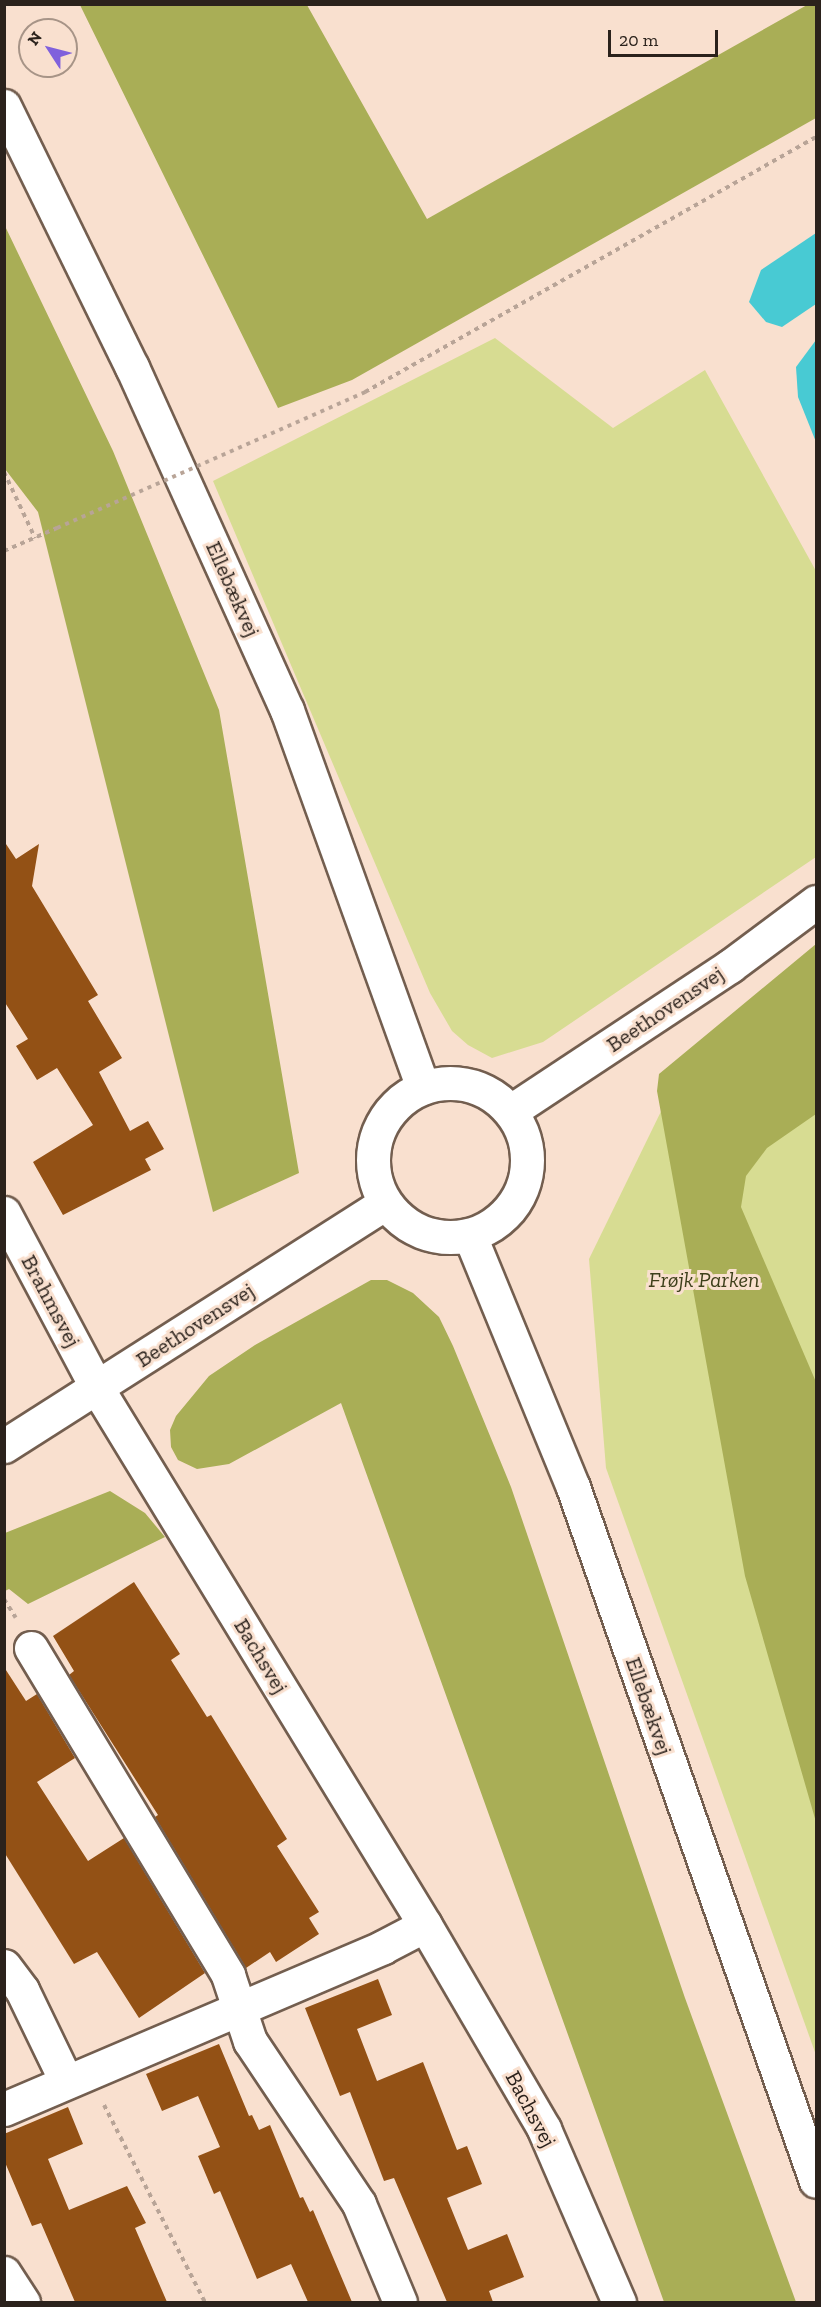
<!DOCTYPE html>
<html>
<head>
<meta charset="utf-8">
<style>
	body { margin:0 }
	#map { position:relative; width:821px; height:2307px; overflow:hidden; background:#f9e0cf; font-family:"Zilla Slab",serif }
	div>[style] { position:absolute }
	.green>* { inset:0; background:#d7dc92 }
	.forest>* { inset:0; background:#a9ae56 }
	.water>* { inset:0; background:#48cad3 }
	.building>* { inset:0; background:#935115 }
	.path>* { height:4px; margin-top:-2px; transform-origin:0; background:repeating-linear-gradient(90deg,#b8a497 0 4.5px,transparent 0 9px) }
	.roads { filter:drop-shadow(2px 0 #735e4f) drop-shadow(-2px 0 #735e4f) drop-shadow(0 2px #735e4f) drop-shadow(0 -2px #735e4f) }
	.minor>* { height:33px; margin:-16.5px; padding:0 16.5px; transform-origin:16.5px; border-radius:16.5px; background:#fff }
	.tertiary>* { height:33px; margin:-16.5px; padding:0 16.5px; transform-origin:16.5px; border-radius:16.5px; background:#fff }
	.tertiary>.ring { margin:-16.5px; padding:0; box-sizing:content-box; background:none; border:33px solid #fff; border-radius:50% }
	.path-bridge>* { height:4px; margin-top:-2px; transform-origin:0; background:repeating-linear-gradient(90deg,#b8a497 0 4.5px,transparent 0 9px) }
	span { translate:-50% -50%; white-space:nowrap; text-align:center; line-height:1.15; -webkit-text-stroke:6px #f9e0cf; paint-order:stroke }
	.street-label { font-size:22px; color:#2b221c }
	.park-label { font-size:22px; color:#3e401b; font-style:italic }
	.frame { position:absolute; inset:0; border:6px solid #2b221c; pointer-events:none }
	.north { position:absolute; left:18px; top:18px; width:60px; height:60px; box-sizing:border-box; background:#f9e0cf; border:2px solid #a79487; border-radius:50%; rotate:306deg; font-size:16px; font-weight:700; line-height:24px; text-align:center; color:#2b221c }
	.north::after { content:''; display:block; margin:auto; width:21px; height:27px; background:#8061dc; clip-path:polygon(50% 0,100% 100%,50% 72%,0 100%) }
	.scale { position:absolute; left:608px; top:30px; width:110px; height:27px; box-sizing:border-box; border:3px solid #2b221c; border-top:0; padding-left:8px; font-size:18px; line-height:21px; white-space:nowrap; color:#2b221c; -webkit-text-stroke:4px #f9e0cf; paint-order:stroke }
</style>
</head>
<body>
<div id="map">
	<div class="green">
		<i style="clip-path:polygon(495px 338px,613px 428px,705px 370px,816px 571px,816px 857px,543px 1042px,492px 1058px,468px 1045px,452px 1031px,430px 993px,213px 481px)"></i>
		<i style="clip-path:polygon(816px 949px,816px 2055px,606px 1468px,589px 1259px,669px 1095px)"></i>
	</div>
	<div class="forest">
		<i style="clip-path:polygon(80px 5px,307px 5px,427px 219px,807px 5px,816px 5px,816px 118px,352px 380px,278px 408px)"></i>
		<i style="clip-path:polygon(4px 224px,113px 451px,219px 710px,299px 1173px,213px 1212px,38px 512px,5px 469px)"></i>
		<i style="clip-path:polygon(816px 944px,816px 1114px,767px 1148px,746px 1176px,741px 1207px,816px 1382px,816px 1822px,745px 1576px,657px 1091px,659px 1074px)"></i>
		<i style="clip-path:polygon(371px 1280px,387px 1280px,413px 1293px,439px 1317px,453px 1346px,511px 1487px,685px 1998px,796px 2302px,664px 2302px,341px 1403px,229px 1464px,197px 1469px,178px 1460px,171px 1447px,170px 1430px,176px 1416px,209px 1376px,255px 1345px)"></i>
		<i style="clip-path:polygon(110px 1491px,145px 1513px,165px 1537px,28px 1604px,9px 1589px,5px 1591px,5px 1533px)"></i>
	</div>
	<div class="water">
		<i style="clip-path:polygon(816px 233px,816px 304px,782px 327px,766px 322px,749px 302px,761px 270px)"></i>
		<i style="clip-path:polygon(816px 340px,816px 442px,798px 397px,796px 367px)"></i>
	</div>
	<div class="building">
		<i style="clip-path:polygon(4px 841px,16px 859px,39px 844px,32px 886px,98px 995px,88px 1001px,122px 1058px,99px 1072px,130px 1131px,148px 1121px,164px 1149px,145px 1159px,151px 1170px,63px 1215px,33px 1162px,93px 1125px,57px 1068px,37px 1080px,16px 1046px,28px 1039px,4px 1001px)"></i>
		<i style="clip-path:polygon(134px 1582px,180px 1654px,171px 1660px,207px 1717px,211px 1715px,287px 1839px,277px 1846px,319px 1912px,309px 1918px,319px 1934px,276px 1962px,270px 1952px,246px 1968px,155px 1817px,158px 1815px,69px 1675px,74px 1671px,53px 1636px)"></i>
		<i style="clip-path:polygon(4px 1667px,26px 1701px,37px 1694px,75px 1758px,37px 1782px,88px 1861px,124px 1838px,205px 1973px,139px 2018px,97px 1952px,74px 1964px,4px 1852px)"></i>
		<i style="clip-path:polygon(378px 1979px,392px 2015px,357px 2029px,377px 2081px,423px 2062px,457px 2150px,467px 2146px,482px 2184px,447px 2198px,468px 2250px,507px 2234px,524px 2277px,489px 2291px,493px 2302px,447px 2302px,394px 2178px,384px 2181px,350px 2092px,340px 2096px,305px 2008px)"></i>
		<i style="clip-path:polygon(219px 2044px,249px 2116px,252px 2115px,259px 2130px,270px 2125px,300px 2198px,303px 2197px,310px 2212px,313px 2210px,352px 2302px,308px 2302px,291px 2264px,257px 2279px,220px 2191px,214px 2194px,198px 2156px,220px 2147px,198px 2096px,162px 2111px,146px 2074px)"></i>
		<i style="clip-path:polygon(68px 2107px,83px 2144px,48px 2159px,69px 2210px,127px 2186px,146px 2223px,135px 2228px,167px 2302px,75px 2302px,41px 2223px,32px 2226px,4px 2160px,4px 2134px)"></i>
	</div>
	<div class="path">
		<i style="left:365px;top:392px;width:518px;rotate:-29.48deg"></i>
		<i style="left:4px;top:472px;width:73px;rotate:64.8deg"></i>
		<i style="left:4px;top:551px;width:58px;rotate:-23.5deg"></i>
		<i style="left:4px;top:1599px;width:22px;rotate:58deg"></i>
		<i style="left:104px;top:2105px;width:221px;rotate:62.9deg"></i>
	</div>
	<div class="roads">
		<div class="minor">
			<i style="left:4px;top:1213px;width:198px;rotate:62deg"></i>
			<i style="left:97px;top:1388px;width:629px;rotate:58.58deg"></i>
			<i style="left:425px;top:1925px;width:236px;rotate:59.7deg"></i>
			<i style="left:544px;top:2129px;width:189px;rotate:66.6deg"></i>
			<i style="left:31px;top:1648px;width:382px;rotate:58.9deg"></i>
			<i style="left:228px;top:1975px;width:70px;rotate:71.6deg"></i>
			<i style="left:250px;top:2041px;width:196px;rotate:56.2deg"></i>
			<i style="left:359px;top:2204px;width:106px;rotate:67.3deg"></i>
			<i style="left:4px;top:1966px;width:30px;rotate:53deg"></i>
			<i style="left:22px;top:1990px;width:101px;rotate:64.2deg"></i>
			<i style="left:4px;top:2109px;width:412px;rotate:-23.1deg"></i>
			<i style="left:383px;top:1947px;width:47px;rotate:-27.6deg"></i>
			<i style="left:4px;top:2273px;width:35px;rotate:57deg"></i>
		</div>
		<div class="tertiary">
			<i style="left:4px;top:106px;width:291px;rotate:63.9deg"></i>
			<i style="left:132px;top:367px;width:376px;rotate:65.7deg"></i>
			<i style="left:287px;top:710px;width:401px;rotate:70.2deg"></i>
			<i class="ring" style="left:373px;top:1083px;width:121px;height:121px"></i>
			<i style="left:511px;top:1111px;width:263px;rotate:-33.5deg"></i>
			<i style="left:730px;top:966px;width:107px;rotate:-36.7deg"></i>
			<i style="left:470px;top:1236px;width:271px;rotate:67.7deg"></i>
			<i style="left:573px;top:1487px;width:735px;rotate:70.7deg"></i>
			<i style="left:4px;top:1446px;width:452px;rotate:-32.5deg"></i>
		</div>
	</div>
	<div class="path-bridge">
		<i style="left:57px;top:528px;width:337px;rotate:-23.8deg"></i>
	</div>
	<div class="street-label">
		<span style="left:233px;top:589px;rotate:66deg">Ellebækvej</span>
		<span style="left:665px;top:1009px;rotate:-34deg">Beethovensvej</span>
		<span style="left:51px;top:1301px;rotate:62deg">Brahmsvej</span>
		<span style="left:195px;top:1325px;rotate:-33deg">Beethovensvej</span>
		<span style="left:261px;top:1656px;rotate:59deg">Bachsvej</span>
		<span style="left:649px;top:1706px;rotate:71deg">Ellebækvej</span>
		<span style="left:531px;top:2109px;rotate:62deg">Bachsvej</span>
	</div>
	<div class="park-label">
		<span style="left:704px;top:1280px">Frøjk Parken</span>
	</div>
	<div class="frame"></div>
	<div class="north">N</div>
	<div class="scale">20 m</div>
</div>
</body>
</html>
